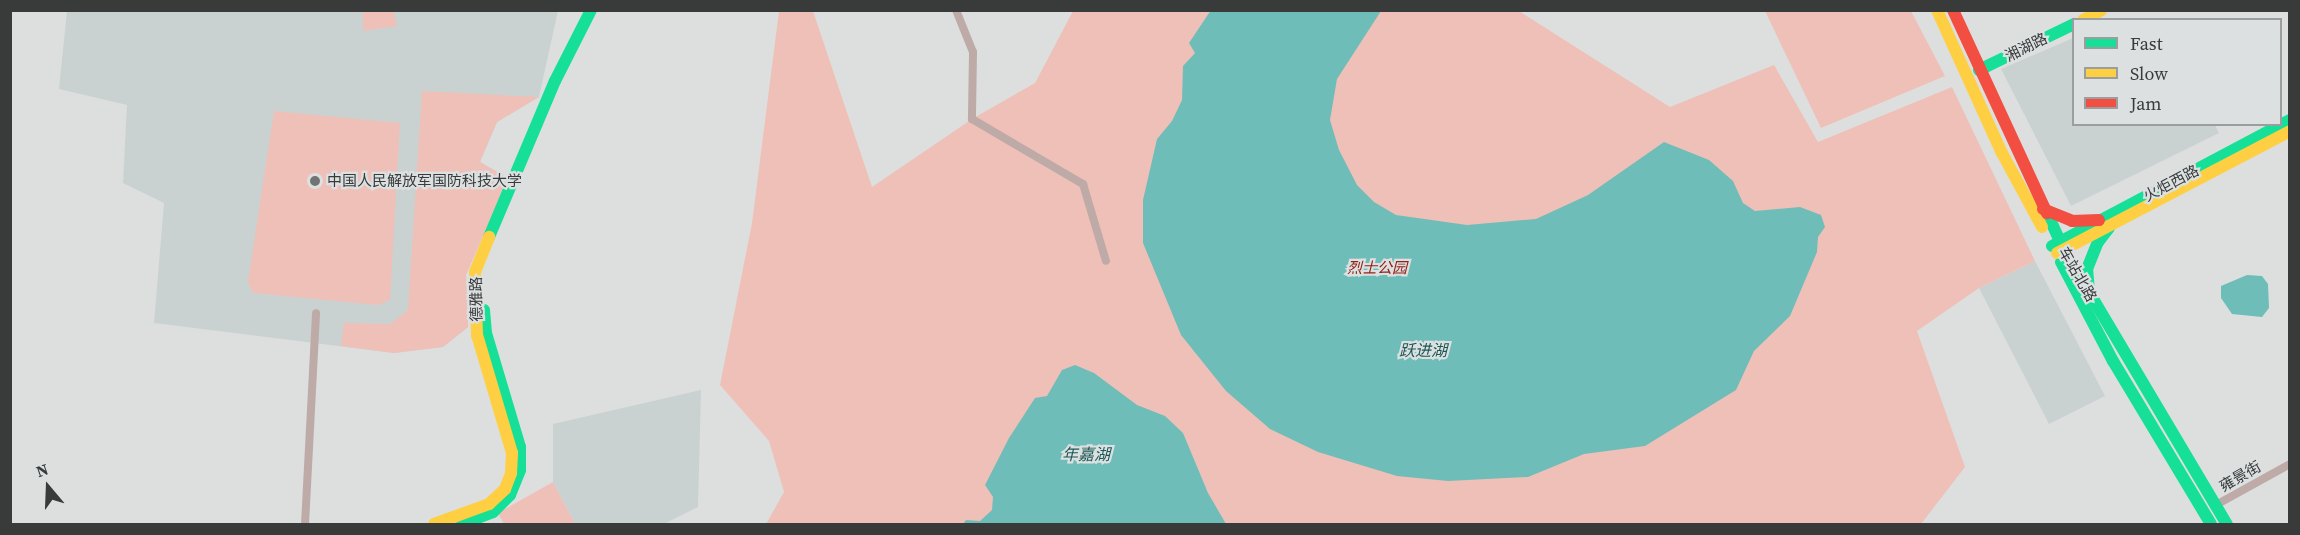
<!DOCTYPE html>
<html>
<head>
<meta charset="utf-8">
<style>
	body { margin:0 }
	#map { position:relative; width:2300px; height:535px; overflow:hidden; background:#dddfdf; font-family:"Source Serif 4","Noto Sans SC",serif }
	div>[style] { position:absolute }
	.built>* { inset:0; background:#cad2d1 }
	.green>* { inset:0; background:#efc0b8 }
	.water>* { inset:0; background:#6ebdb9 }
	.street>* { height:8px; margin:-4px; padding:0 4px; transform-origin:4px; border-radius:4px; background:#beaba8 }
	.fast>* { height:12px; margin:-6px; padding:0 6px; transform-origin:6px; border-radius:6px; background:#16e098 }
	.slow>* { height:12px; margin:-6px; padding:0 6px; transform-origin:6px; border-radius:6px; background:#ffcf43 }
	.jam>* { height:12px; margin:-6px; padding:0 6px; transform-origin:6px; border-radius:6px; background:#f24e42 }
	.dots>* { width:16px; height:16px; translate:-50% -50%; box-sizing:border-box; border:3px solid #dce0e0; border-radius:50% }
	span { translate:-50% -50%; white-space:nowrap; text-align:center; line-height:1.15; -webkit-text-stroke:4.5px #dce0e0; paint-order:stroke }
	.street-label { font-size:15px; color:#393b3b }
	.poi-label { font-size:15px; color:#393b3b }
	.left { translate:0 -50%; text-align:left }
	.park-label { font-size:15px; color:#952015; font-style:italic }
	.water-label { font-size:16px; color:#1a5855; font-style:italic }
	.frame { position:absolute; inset:0; border:12px solid #393b3b; pointer-events:none }
	.legend { position:absolute; left:2072px; top:18px; width:210px; height:108px; box-sizing:border-box; background:#dce0e0; border:2px solid #9b9e9e; margin:0; padding:8px 10px; list-style:none; font-size:18px; color:#393b3b }
	.legend li { display:flex; align-items:center; gap:12px; height:30px }
	.legend b { width:30px; border:2px solid #9b9e9e }
	.north { position:absolute; left:18px; top:457px; width:60px; height:60px; -webkit-text-stroke:4px #dce0e0; paint-order:stroke; rotate:341deg; font-size:16px; font-weight:700; line-height:24px; text-align:center; color:#393b3b }
	.north::after { content:''; display:block; margin:auto; width:21px; height:27px; background:#393b3b; clip-path:polygon(50% 0,100% 100%,50% 72%,0 100%) }
</style>
</head>
<body>
<div id="map">
	<div class="built">
		<i style="clip-path:polygon(67px 11px,558px 11px,539px 97px,497px 122px,480px 162px,508px 178px,466px 275px,468px 327px,443px 347px,394px 353px,154px 323px,164px 203px,123px 183px,127px 105px,59px 89px)"></i>
		<i style="clip-path:polygon(2073px 38px,2074px 124px,2215px 125px,2219px 133px,2071px 206px,2001px 69px)"></i>
		<i style="clip-path:polygon(2035px 261px,2105px 396px,2049px 424px,1979px 288px)"></i>
		<i style="clip-path:polygon(701px 390px,698px 507px,664px 524px,575px 524px,553px 482px,553px 424px)"></i>
	</div>
	<div class="green">
		<i style="clip-path:polygon(363px 11px,393px 11px,397px 26px,363px 31px)"></i>
		<i style="clip-path:polygon(779px 11px,813px 11px,872px 187px,972px 119px,1035px 83px,1073px 11px,1519px 11px,1670px 107px,1774px 65px,1818px 142px,1952px 87px,2035px 261px,1979px 288px,1917px 331px,1965px 467px,1921px 524px,766px 524px,784px 492px,769px 441px,720px 385px,752px 223px)"></i>
		<i style="clip-path:polygon(1765px 11px,1911px 11px,1945px 76px,1821px 128px)"></i>
		<i style="clip-path:polygon(422px 91px,539px 97px,497px 122px,480px 162px,508px 178px,466px 275px,468px 327px,443px 347px,394px 353px,341px 346px,344px 323px,390px 324px,408px 310px)"></i>
		<i style="clip-path:polygon(274px 111px,400px 123px,390px 300px,378px 305px,253px 293px,248px 282px)"></i>
		<i style="clip-path:polygon(553px 482px,575px 524px,504px 524px,498px 513px)"></i>
	</div>
	<div class="water">
		<i style="clip-path:polygon(1211px 10px,1381px 11px,1337px 79px,1330px 120px,1339px 150px,1357px 185px,1374px 202px,1396px 215px,1467px 225px,1536px 219px,1588px 195px,1664px 142px,1709px 160px,1733px 181px,1743px 203px,1755px 211px,1800px 207px,1821px 215px,1825px 227px,1818px 237px,1817px 252px,1790px 316px,1754px 351px,1736px 390px,1645px 446px,1584px 454px,1528px 477px,1448px 481px,1397px 476px,1318px 452px,1270px 429px,1226px 391px,1181px 335px,1143px 243px,1143px 200px,1157px 139px,1172px 121px,1182px 100px,1183px 66px,1195px 53px,1189px 43px)"></i>
		<i style="clip-path:polygon(2247px 275px,2262px 276px,2268px 284px,2269px 308px,2262px 317px,2232px 314px,2221px 298px,2221px 286px)"></i>
		<i style="clip-path:polygon(1075px 365px,1094px 373px,1137px 405px,1165px 416px,1183px 433px,1208px 493px,1226px 524px,963px 524px,966px 520px,980px 521px,992px 510px,993px 497px,985px 485px,1009px 438px,1035px 398px,1047px 396px,1062px 370px)"></i>
	</div>
	<div class="street">
		<i style="left:956px;top:10px;width:45px;rotate:68deg"></i>
		<i style="left:973px;top:52px;width:67px;rotate:90.9deg"></i>
		<i style="left:972px;top:119px;width:129px;rotate:30.4deg"></i>
		<i style="left:1083px;top:184px;width:80px;rotate:73.4deg"></i>
		<i style="left:2214px;top:506px;width:87px;rotate:-28.9deg"></i>
		<i style="left:305px;top:524px;width:211px;rotate:-87deg"></i>
	</div>
	<div class="fast">
		<i style="left:1979px;top:70px;width:106px;rotate:-25.8deg"></i>
		<i style="left:2047px;top:213px;width:41px;rotate:65.3deg"></i>
		<i style="left:2064px;top:250px;width:319px;rotate:59.3deg"></i>
		<i style="left:489px;top:237px;width:169px;rotate:-67.1deg"></i>
		<i style="left:555px;top:81px;width:80px;rotate:-63.1deg"></i>
		<i style="left:2052px;top:246px;width:269px;rotate:-27.9deg"></i>
		<i style="left:2061px;top:262px;width:112px;rotate:62.3deg"></i>
		<i style="left:2113px;top:361px;width:190px;rotate:59deg"></i>
		<i style="left:2089px;top:291px;width:22px;rotate:-95deg"></i>
		<i style="left:2087px;top:269px;width:29px;rotate:-68deg"></i>
		<i style="left:2098px;top:242px;width:18px;rotate:-52deg"></i>
		<i style="left:462px;top:524px;width:33px;rotate:-21deg"></i>
		<i style="left:493px;top:512px;width:24px;rotate:-45deg"></i>
		<i style="left:510px;top:495px;width:27px;rotate:-68deg"></i>
		<i style="left:520px;top:470px;width:23px;rotate:-90deg"></i>
		<i style="left:520px;top:447px;width:119px;rotate:-106.6deg"></i>
		<i style="left:486px;top:333px;width:23px;rotate:-95deg"></i>
	</div>
	<div class="slow">
		<i style="left:1937px;top:10px;width:157px;rotate:65.6deg"></i>
		<i style="left:2002px;top:153px;width:84px;rotate:61.6deg"></i>
		<i style="left:2083px;top:20px;width:21px;rotate:-28deg"></i>
		<i style="left:2057px;top:253px;width:263px;rotate:-27.6deg"></i>
		<i style="left:434px;top:524px;width:59px;rotate:-20deg"></i>
		<i style="left:489px;top:504px;width:22px;rotate:-43deg"></i>
		<i style="left:505px;top:489px;width:17px;rotate:-69deg"></i>
		<i style="left:511px;top:473px;width:20px;rotate:-87deg"></i>
		<i style="left:512px;top:453px;width:123px;rotate:-106.5deg"></i>
		<i style="left:477px;top:335px;width:63px;rotate:-91.8deg"></i>
		<i style="left:475px;top:272px;width:38px;rotate:-68deg"></i>
	</div>
	<div class="jam">
		<i style="left:1953px;top:10px;width:224px;rotate:65.2deg"></i>
		<i style="left:2043px;top:209px;width:31px;rotate:22deg"></i>
		<i style="left:2072px;top:221px;width:27px;rotate:-2deg"></i>
	</div>
	<div class="dots">
		<i style="left:315px;top:181px;background:#727474"></i>
	</div>
	<div class="street-label">
		<span style="left:2026px;top:47px;rotate:-26deg">湘湖路</span>
		<span style="left:2171px;top:183px;rotate:-28deg">火炬西路</span>
		<span style="left:2078px;top:274px;rotate:60deg">车站北路</span>
		<span style="left:476px;top:299px;rotate:-91deg">德雅路</span>
		<span style="left:2240px;top:476px;rotate:-30deg">雍景街</span>
	</div>
	<div class="poi-label">
		<span class="left" style="left:327px;top:181px">中国人民解放军国防科技大学</span>
	</div>
	<div class="park-label">
		<span style="left:1377px;top:268px">烈士公园</span>
	</div>
	<div class="water-label">
		<span style="left:1423px;top:350px">跃进湖</span>
		<span style="left:1086px;top:454px">年嘉湖</span>
	</div>
	<div class="frame"></div>
	<ul class="legend">
	<li><b style="height:8px;background:#16e098"></b>Fast</li>
	<li><b style="height:8px;background:#ffcf43"></b>Slow</li>
	<li><b style="height:8px;background:#f24e42"></b>Jam</li>
	</ul>
	<div class="north">N</div>
</div>
</body>
</html>
